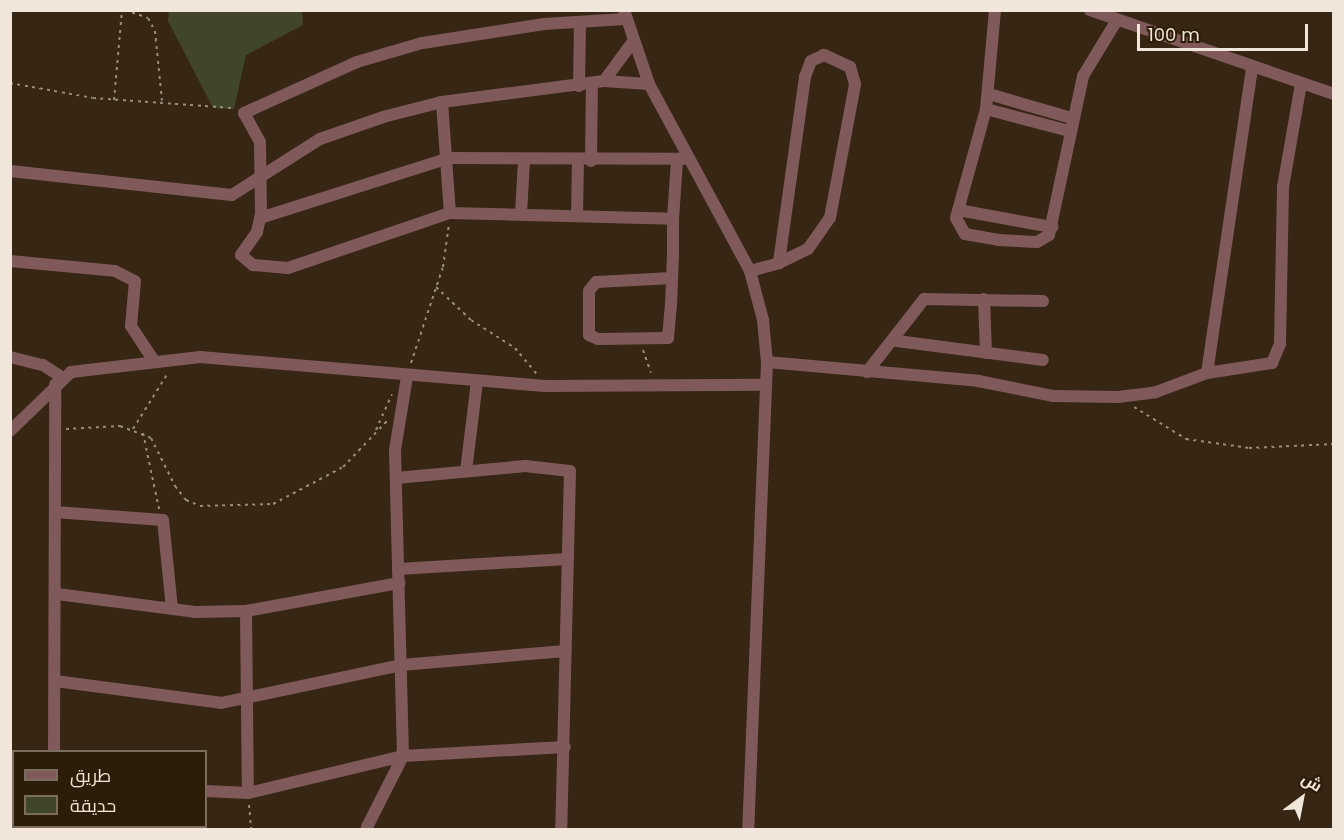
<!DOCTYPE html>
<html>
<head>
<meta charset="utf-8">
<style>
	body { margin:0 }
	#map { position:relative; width:1344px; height:840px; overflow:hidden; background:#362613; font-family:Poppins,Cairo,sans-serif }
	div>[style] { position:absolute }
	.green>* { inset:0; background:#41462a }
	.path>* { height:2px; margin-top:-1px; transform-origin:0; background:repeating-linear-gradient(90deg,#998c7c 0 3px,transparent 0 7.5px) }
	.minor>* { height:12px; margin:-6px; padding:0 6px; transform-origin:6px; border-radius:6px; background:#805a5b }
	span { translate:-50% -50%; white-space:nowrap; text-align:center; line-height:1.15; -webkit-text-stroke:4.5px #2c1d09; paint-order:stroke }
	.frame { position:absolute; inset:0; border:12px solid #f1e6da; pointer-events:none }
	.legend { position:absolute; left:12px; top:750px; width:195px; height:78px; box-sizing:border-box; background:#2c1d09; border:2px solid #7b6d5d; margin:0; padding:8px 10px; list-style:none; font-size:18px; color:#f1e6da }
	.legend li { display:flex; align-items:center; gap:12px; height:30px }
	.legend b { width:30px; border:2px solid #7b6d5d }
	.north { position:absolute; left:1272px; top:768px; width:60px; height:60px; -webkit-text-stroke:4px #2c1d09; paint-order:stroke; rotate:32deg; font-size:16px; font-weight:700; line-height:24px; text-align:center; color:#f1e6da }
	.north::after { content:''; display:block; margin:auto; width:21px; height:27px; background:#f1e6da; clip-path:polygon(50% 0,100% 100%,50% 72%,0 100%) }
	.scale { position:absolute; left:1137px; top:24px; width:171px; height:27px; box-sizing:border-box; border:3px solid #f1e6da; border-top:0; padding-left:8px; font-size:18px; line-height:21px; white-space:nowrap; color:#f1e6da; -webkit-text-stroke:4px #2c1d09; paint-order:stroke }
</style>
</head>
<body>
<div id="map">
	<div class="green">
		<i style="clip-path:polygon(302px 11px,303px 25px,246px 55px,234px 109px,213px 108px,168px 21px,169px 11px)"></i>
	</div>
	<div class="path">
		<i style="left:125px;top:10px;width:24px;rotate:19deg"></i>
		<i style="left:148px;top:18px;width:15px;rotate:62deg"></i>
		<i style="left:155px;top:31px;width:70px;rotate:84.3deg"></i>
		<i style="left:10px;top:83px;width:84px;rotate:10.2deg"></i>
		<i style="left:93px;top:98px;width:140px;rotate:4.1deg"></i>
		<i style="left:114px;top:100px;width:90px;rotate:-84.9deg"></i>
		<i style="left:436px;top:287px;width:48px;rotate:43.3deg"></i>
		<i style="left:471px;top:320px;width:52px;rotate:32.5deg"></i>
		<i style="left:515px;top:348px;width:34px;rotate:50deg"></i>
		<i style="left:643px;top:350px;width:24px;rotate:71deg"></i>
		<i style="left:411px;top:363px;width:101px;rotate:-71.6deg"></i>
		<i style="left:443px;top:267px;width:43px;rotate:-82.1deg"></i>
		<i style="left:1134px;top:407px;width:61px;rotate:31.6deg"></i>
		<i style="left:1186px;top:439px;width:64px;rotate:8.1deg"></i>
		<i style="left:1249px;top:448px;width:85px;rotate:-2.7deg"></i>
		<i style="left:66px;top:429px;width:54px;rotate:-3.2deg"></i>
		<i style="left:120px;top:426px;width:33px;rotate:21deg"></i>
		<i style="left:151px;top:438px;width:54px;rotate:63.4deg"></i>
		<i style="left:175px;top:486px;width:18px;rotate:52deg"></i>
		<i style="left:186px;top:500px;width:15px;rotate:23deg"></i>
		<i style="left:200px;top:506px;width:73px;rotate:-1.6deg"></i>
		<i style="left:273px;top:504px;width:79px;rotate:-27.9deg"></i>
		<i style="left:343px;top:467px;width:64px;rotate:-46.3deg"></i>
		<i style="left:133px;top:429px;width:66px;rotate:-58deg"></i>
		<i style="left:376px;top:430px;width:39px;rotate:-66deg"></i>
		<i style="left:143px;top:433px;width:78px;rotate:78.1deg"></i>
		<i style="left:249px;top:805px;width:25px;rotate:85deg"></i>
	</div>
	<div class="minor">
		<i style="left:624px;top:10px;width:78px;rotate:71.3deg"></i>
		<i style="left:649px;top:84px;width:213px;rotate:61.6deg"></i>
		<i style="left:750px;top:271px;width:51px;rotate:75.1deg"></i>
		<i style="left:763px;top:320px;width:42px;rotate:84.6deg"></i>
		<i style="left:767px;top:362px;width:468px;rotate:92.3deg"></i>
		<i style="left:995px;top:10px;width:99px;rotate:95.2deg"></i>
		<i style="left:986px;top:109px;width:113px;rotate:105.4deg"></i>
		<i style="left:956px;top:218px;width:18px;rotate:61deg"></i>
		<i style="left:965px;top:234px;width:34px;rotate:10deg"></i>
		<i style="left:998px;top:240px;width:39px;rotate:3deg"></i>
		<i style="left:1037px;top:242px;width:14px;rotate:-30deg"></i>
		<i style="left:1049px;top:235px;width:163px;rotate:-77.9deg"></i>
		<i style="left:1083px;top:76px;width:66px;rotate:-58.7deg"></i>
		<i style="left:1090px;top:10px;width:258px;rotate:19deg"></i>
		<i style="left:625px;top:19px;width:81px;rotate:176.5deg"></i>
		<i style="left:544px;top:24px;width:123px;rotate:171.1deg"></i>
		<i style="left:422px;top:43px;width:68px;rotate:163.7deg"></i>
		<i style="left:357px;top:62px;width:124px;rotate:155.7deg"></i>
		<i style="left:244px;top:113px;width:33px;rotate:61deg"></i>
		<i style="left:260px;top:142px;width:72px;rotate:89.2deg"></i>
		<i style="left:261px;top:214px;width:18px;rotate:103deg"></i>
		<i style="left:257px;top:232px;width:28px;rotate:125deg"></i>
		<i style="left:241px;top:255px;width:16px;rotate:40deg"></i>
		<i style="left:253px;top:265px;width:35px;rotate:5deg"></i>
		<i style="left:288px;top:268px;width:171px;rotate:-18.8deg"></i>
		<i style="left:450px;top:213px;width:223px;rotate:1.5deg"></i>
		<i style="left:673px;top:219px;width:58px;rotate:-86.1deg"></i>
		<i style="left:604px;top:81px;width:47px;rotate:-53.6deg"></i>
		<i style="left:579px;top:86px;width:64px;rotate:-89.1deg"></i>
		<i style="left:989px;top:94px;width:85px;rotate:16.3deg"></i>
		<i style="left:442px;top:102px;width:111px;rotate:85.9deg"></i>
		<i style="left:986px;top:109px;width:86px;rotate:14.8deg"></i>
		<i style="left:591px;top:161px;width:77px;rotate:-89.3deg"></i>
		<i style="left:10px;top:171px;width:223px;rotate:6.2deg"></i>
		<i style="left:232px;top:195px;width:104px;rotate:-32.5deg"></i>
		<i style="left:320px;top:139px;width:67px;rotate:-19.2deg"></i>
		<i style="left:383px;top:117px;width:61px;rotate:-14.3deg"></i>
		<i style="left:442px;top:102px;width:163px;rotate:-7.4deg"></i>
		<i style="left:604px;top:81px;width:45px;rotate:3.8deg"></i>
		<i style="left:958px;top:210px;width:96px;rotate:10.3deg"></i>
		<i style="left:521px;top:214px;width:54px;rotate:-86.8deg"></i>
		<i style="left:577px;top:216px;width:55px;rotate:-89deg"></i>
		<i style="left:260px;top:218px;width:198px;rotate:-17.6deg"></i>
		<i style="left:449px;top:158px;width:235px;rotate:0.2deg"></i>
		<i style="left:10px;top:261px;width:105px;rotate:5.4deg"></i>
		<i style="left:115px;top:271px;width:22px;rotate:27deg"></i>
		<i style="left:135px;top:281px;width:45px;rotate:95.1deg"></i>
		<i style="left:131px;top:326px;width:42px;rotate:56.7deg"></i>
		<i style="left:750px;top:271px;width:30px;rotate:-15deg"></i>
		<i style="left:779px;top:263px;width:32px;rotate:-26deg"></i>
		<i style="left:808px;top:249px;width:38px;rotate:-55deg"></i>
		<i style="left:830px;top:218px;width:136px;rotate:-79.4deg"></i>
		<i style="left:855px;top:84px;width:18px;rotate:-106deg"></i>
		<i style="left:850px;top:67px;width:29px;rotate:-155deg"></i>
		<i style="left:824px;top:55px;width:14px;rotate:155deg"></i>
		<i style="left:811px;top:61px;width:17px;rotate:111deg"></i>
		<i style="left:805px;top:77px;width:188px;rotate:98deg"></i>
		<i style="left:672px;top:278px;width:76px;rotate:177deg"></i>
		<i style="left:596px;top:282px;width:11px;rotate:128deg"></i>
		<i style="left:589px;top:291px;width:44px;rotate:90deg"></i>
		<i style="left:589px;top:335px;width:10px;rotate:24deg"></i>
		<i style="left:598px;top:339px;width:70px;rotate:-0.8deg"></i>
		<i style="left:668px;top:338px;width:33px;rotate:-85deg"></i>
		<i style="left:671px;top:305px;width:49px;rotate:-87.7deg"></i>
		<i style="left:673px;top:256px;width:37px;rotate:-90deg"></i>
		<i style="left:984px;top:299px;width:54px;rotate:87.9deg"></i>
		<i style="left:897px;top:341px;width:147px;rotate:7.4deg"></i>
		<i style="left:10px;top:357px;width:34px;rotate:14deg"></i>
		<i style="left:43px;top:365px;width:24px;rotate:33deg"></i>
		<i style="left:767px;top:362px;width:212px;rotate:5.1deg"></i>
		<i style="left:978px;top:381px;width:76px;rotate:11.3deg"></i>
		<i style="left:1053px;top:396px;width:65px;rotate:0.9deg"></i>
		<i style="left:1118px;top:397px;width:38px;rotate:-7deg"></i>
		<i style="left:1156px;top:392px;width:54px;rotate:-20.4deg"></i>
		<i style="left:1207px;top:373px;width:66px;rotate:-8.7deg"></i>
		<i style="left:1272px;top:363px;width:21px;rotate:-67deg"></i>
		<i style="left:1280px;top:344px;width:157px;rotate:-88.9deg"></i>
		<i style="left:1283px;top:187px;width:105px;rotate:-80.1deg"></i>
		<i style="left:867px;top:372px;width:93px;rotate:-52deg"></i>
		<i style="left:924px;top:299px;width:119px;rotate:1deg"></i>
		<i style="left:1207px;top:373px;width:309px;rotate:-81.6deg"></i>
		<i style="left:10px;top:431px;width:85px;rotate:-44deg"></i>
		<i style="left:71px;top:372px;width:130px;rotate:-6.6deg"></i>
		<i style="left:200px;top:357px;width:346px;rotate:4.8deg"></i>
		<i style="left:545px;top:386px;width:221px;rotate:-0.3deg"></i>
		<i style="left:466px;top:471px;width:90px;rotate:-83deg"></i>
		<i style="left:396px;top:478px;width:130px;rotate:-5.3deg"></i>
		<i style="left:525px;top:466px;width:45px;rotate:6.3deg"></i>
		<i style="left:570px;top:471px;width:359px;rotate:91.4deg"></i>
		<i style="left:55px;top:512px;width:108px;rotate:4.2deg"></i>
		<i style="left:163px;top:520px;width:89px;rotate:84.2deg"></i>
		<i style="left:398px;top:569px;width:170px;rotate:-3.4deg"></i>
		<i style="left:57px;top:594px;width:139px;rotate:7.4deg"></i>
		<i style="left:195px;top:612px;width:51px;rotate:-1.1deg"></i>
		<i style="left:246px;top:611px;width:156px;rotate:-10.4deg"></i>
		<i style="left:246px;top:611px;width:182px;rotate:89.4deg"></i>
		<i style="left:248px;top:793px;width:159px;rotate:-13.4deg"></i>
		<i style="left:403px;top:756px;width:162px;rotate:-3.2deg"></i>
		<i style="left:55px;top:681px;width:167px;rotate:7.5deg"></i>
		<i style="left:221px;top:703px;width:184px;rotate:-11.9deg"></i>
		<i style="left:401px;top:665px;width:165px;rotate:-4.9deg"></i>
		<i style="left:54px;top:752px;width:368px;rotate:-89.8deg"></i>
		<i style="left:206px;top:791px;width:42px;rotate:2.7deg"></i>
		<i style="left:367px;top:827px;width:80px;rotate:-63.1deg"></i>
		<i style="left:403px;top:756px;width:306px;rotate:-91.5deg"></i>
		<i style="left:395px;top:450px;width:74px;rotate:-80.7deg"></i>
		<i style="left:52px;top:830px;width:4px;rotate:-90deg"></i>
	</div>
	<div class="frame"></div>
	<ul class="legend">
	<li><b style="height:8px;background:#805a5b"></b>طريق</li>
	<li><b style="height:16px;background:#41462a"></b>حديقة</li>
	</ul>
	<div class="north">ش</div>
	<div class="scale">100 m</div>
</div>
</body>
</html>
